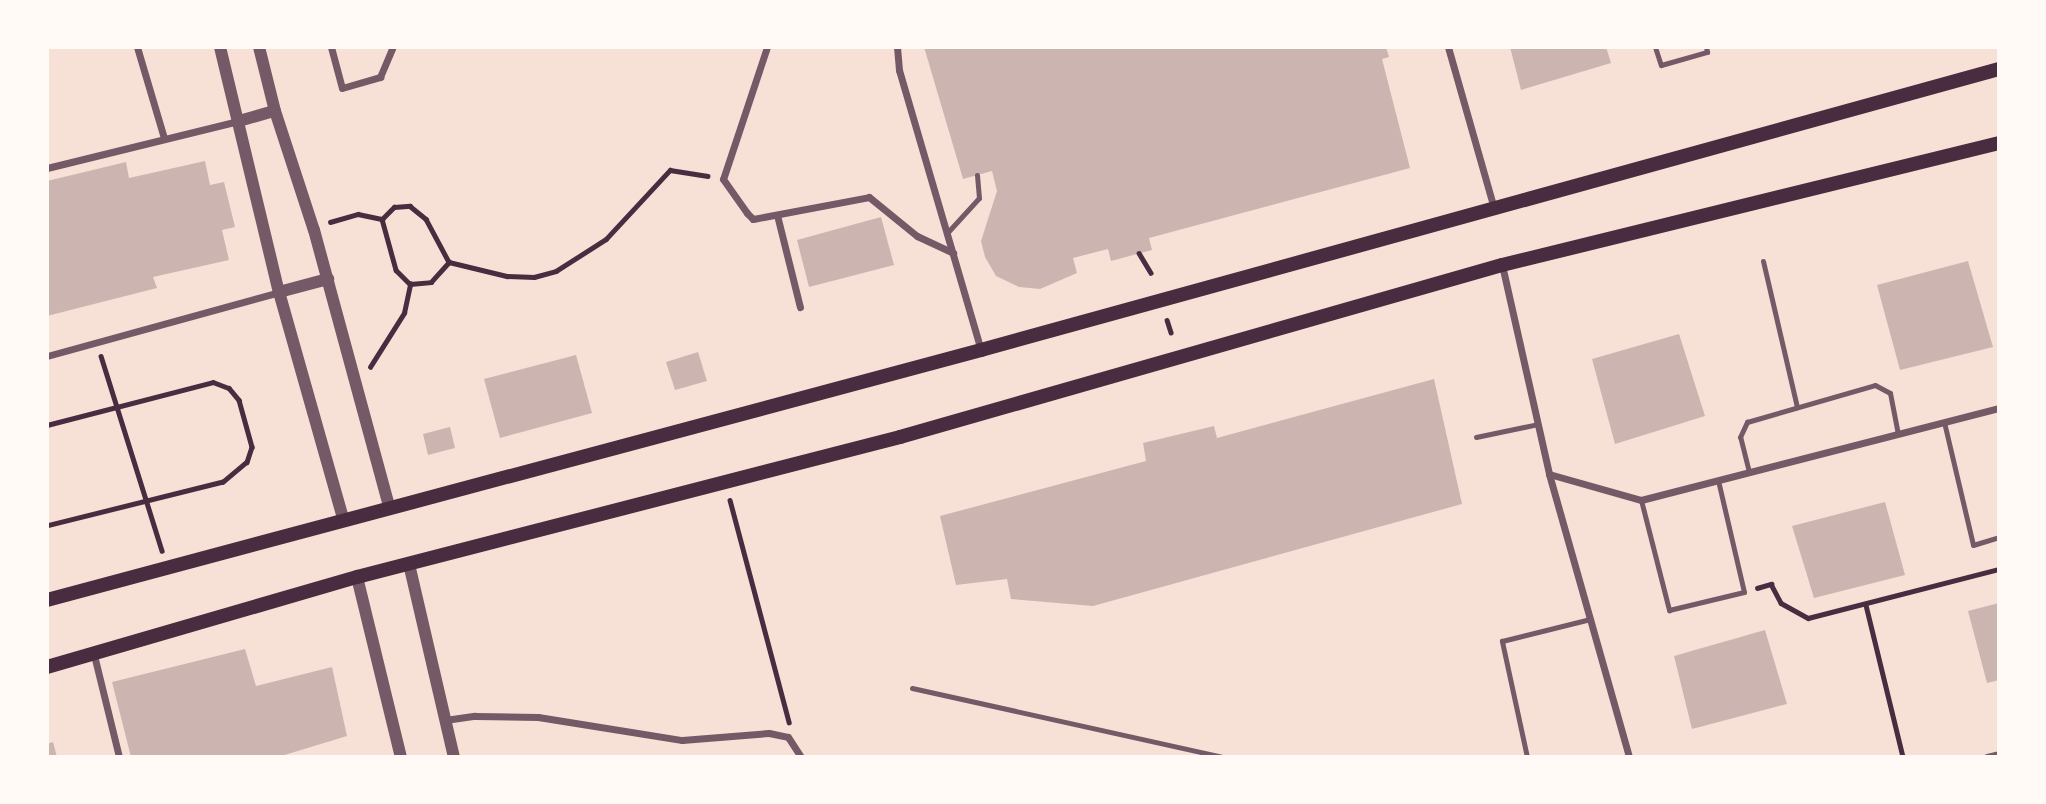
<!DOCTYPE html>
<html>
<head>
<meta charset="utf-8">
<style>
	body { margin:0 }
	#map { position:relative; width:2046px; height:804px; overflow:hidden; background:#f7e1d7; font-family:"IBM Plex Sans",sans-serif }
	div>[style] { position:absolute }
	.building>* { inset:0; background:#ccb4b1 }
	.path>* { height:4.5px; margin:-2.25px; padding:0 2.25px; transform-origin:2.25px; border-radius:2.25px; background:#4a2c40 }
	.service>* { height:5px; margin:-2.5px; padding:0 2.5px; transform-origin:2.5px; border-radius:2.5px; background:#755966 }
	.minor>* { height:7px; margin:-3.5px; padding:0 3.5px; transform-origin:3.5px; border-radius:3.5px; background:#755966 }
	.tertiary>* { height:12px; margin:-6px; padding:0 6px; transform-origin:6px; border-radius:6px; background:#755966 }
	.secondary>* { height:14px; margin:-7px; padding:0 7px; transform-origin:7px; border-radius:7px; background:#4a2c40 }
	span { translate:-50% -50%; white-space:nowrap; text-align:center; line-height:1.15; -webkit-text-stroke:5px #fffaf5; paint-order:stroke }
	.frame { position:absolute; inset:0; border:49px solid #fffaf5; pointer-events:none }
</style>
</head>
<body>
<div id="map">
	<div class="building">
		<i style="clip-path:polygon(924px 47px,1386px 47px,1389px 57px,1382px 59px,1410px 168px,1149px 238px,1152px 250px,1111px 261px,1108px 249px,1073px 258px,1077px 273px,1040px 289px,1019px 287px,996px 276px,985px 257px,981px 241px,997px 191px,992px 171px,963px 179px)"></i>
		<i style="clip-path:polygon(1510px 47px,1606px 47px,1611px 63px,1521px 90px)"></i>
		<i style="clip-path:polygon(205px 161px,210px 185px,224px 182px,235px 227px,222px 230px,229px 260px,153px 277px,157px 288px,47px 316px,47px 181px,126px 162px,129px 178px)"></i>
		<i style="clip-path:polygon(881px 217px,894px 265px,809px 287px,797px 240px)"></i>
		<i style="clip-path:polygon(1968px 261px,1993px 347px,1900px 370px,1877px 285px)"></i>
		<i style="clip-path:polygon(1679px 334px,1705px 416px,1615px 444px,1592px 359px)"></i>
		<i style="clip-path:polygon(698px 352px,707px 381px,675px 390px,666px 362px)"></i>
		<i style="clip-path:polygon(576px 355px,592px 413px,500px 438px,484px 379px)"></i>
		<i style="clip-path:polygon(1434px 379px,1462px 504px,1093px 606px,1011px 599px,1007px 579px,956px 585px,940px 516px,1146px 461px,1143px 443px,1214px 426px,1217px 438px)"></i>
		<i style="clip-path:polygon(450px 427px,455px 448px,428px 455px,423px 434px)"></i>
		<i style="clip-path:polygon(1885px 502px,1905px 575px,1814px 598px,1792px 526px)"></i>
		<i style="clip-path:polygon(1999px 603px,1999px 680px,1987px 683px,1968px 611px)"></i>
		<i style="clip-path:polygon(1765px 630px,1787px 704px,1692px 729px,1674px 656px)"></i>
		<i style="clip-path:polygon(245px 649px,256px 686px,332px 667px,347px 736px,278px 757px,131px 757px,112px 682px)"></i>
		<i style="clip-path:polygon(53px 742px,57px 757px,47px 757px,47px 744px)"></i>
	</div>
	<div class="path">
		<i style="left:382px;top:219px;width:17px;rotate:-45deg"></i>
		<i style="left:394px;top:207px;width:16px;rotate:-4deg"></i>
		<i style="left:410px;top:206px;width:21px;rotate:39deg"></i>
		<i style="left:426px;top:219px;width:49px;rotate:61.9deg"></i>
		<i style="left:449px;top:262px;width:60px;rotate:13.6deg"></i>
		<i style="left:507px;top:276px;width:27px;rotate:2deg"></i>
		<i style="left:534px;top:277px;width:23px;rotate:-15deg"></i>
		<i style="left:556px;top:271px;width:59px;rotate:-32.6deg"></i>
		<i style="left:606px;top:239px;width:94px;rotate:-47.2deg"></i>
		<i style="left:670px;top:170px;width:38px;rotate:9deg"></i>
		<i style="left:382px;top:219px;width:53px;rotate:74.6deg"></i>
		<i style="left:396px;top:270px;width:20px;rotate:45deg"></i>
		<i style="left:410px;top:284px;width:21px;rotate:-5deg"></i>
		<i style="left:431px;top:282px;width:27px;rotate:-48deg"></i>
		<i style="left:330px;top:222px;width:29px;rotate:-16deg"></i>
		<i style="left:358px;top:214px;width:25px;rotate:12deg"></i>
		<i style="left:1139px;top:253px;width:23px;rotate:59deg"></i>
		<i style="left:1167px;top:320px;width:13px;rotate:72deg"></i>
		<i style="left:101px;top:356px;width:204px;rotate:72.6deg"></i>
		<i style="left:370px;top:367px;width:64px;rotate:-57.8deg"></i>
		<i style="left:404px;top:313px;width:30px;rotate:-78deg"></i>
		<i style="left:47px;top:425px;width:171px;rotate:-14.5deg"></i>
		<i style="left:213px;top:382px;width:17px;rotate:21deg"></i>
		<i style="left:229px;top:388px;width:16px;rotate:50deg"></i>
		<i style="left:239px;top:400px;width:49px;rotate:74.5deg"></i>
		<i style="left:252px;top:447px;width:16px;rotate:108deg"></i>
		<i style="left:247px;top:462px;width:31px;rotate:140deg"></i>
		<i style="left:223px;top:482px;width:181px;rotate:166deg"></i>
		<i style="left:730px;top:500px;width:230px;rotate:75.1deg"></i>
		<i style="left:1757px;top:588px;width:15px;rotate:-16deg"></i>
		<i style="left:1771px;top:584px;width:21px;rotate:62deg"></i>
		<i style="left:1781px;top:603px;width:31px;rotate:29deg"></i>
		<i style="left:1808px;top:618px;width:197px;rotate:-14.4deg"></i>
		<i style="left:1866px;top:605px;width:156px;rotate:76.3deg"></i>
	</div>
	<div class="service">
		<i style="left:1655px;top:47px;width:19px;rotate:72deg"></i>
		<i style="left:1661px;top:65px;width:48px;rotate:-15.8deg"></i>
		<i style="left:1707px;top:52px;width:5px;rotate:-101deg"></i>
		<i style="left:947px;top:233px;width:47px;rotate:-47.6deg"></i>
		<i style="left:979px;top:198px;width:23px;rotate:-95deg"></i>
		<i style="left:1763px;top:261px;width:150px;rotate:76.9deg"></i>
		<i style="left:1944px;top:422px;width:126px;rotate:76.7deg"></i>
		<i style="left:1973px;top:545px;width:27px;rotate:-17deg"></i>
		<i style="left:1476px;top:437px;width:63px;rotate:-11.8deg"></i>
		<i style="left:1749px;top:472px;width:36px;rotate:-104deg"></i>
		<i style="left:1740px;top:437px;width:17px;rotate:-65deg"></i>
		<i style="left:1747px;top:422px;width:133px;rotate:-16.1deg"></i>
		<i style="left:1875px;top:385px;width:17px;rotate:28deg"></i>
		<i style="left:1890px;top:393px;width:42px;rotate:79deg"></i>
		<i style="left:1641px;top:500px;width:114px;rotate:75.7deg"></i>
		<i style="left:1669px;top:610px;width:77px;rotate:-13.5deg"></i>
		<i style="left:1744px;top:592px;width:115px;rotate:-103.1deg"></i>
		<i style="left:912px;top:688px;width:318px;rotate:12.5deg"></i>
		<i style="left:1527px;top:757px;width:119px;rotate:-102.2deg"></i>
		<i style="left:1502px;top:641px;width:91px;rotate:-14deg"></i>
	</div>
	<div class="minor">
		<i style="left:137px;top:47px;width:95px;rotate:73.5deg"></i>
		<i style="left:331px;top:47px;width:42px;rotate:75deg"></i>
		<i style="left:342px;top:88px;width:40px;rotate:-16deg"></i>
		<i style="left:380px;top:77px;width:33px;rotate:-67deg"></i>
		<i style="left:767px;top:47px;width:139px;rotate:108.4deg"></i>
		<i style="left:723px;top:179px;width:42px;rotate:54.8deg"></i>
		<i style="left:747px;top:213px;width:8px;rotate:45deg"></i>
		<i style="left:753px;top:219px;width:118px;rotate:-10.7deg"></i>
		<i style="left:869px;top:197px;width:62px;rotate:39.1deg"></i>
		<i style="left:917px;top:236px;width:40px;rotate:25deg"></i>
		<i style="left:897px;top:47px;width:23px;rotate:85deg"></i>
		<i style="left:899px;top:70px;width:292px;rotate:73.7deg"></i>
		<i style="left:1448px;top:47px;width:167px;rotate:74.1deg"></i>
		<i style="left:47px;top:168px;width:198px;rotate:-13.8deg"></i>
		<i style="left:777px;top:215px;width:95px;rotate:76deg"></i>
		<i style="left:1502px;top:265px;width:214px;rotate:77.3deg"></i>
		<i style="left:1549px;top:474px;width:294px;rotate:74.2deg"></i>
		<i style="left:47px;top:356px;width:241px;rotate:-15.4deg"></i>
		<i style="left:1549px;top:474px;width:96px;rotate:15.8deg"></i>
		<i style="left:1641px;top:500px;width:370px;rotate:-14.4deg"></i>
		<i style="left:94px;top:655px;width:105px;rotate:76.2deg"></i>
		<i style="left:445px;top:720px;width:30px;rotate:-8deg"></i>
		<i style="left:475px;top:716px;width:63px;rotate:0.9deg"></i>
		<i style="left:538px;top:717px;width:146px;rotate:9.1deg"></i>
		<i style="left:682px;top:740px;width:87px;rotate:-4.6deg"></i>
		<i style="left:769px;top:733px;width:19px;rotate:12deg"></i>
		<i style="left:788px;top:737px;width:24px;rotate:57deg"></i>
		<i style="left:1987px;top:757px;width:12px;rotate:-14deg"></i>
	</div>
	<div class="tertiary">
		<i style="left:220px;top:47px;width:252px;rotate:76.5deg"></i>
		<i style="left:279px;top:292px;width:238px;rotate:74.2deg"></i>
		<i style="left:259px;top:47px;width:66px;rotate:76deg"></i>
		<i style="left:275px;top:111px;width:125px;rotate:71.9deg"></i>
		<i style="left:314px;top:230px;width:289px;rotate:74.8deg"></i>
		<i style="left:239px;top:121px;width:37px;rotate:-16deg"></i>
		<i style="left:279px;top:292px;width:51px;rotate:-14.9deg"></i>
		<i style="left:409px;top:564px;width:198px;rotate:76.9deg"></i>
		<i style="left:357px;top:577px;width:185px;rotate:76.3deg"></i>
	</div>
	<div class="secondary">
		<i style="left:47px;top:600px;width:967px;rotate:-14.98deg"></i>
		<i style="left:981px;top:350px;width:1056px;rotate:-15.43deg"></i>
		<i style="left:47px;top:667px;width:323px;rotate:-16.2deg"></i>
		<i style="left:357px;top:577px;width:561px;rotate:-14.46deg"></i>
		<i style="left:900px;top:437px;width:626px;rotate:-15.95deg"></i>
		<i style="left:1502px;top:265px;width:512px;rotate:-13.79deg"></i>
	</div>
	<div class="frame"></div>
</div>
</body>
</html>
